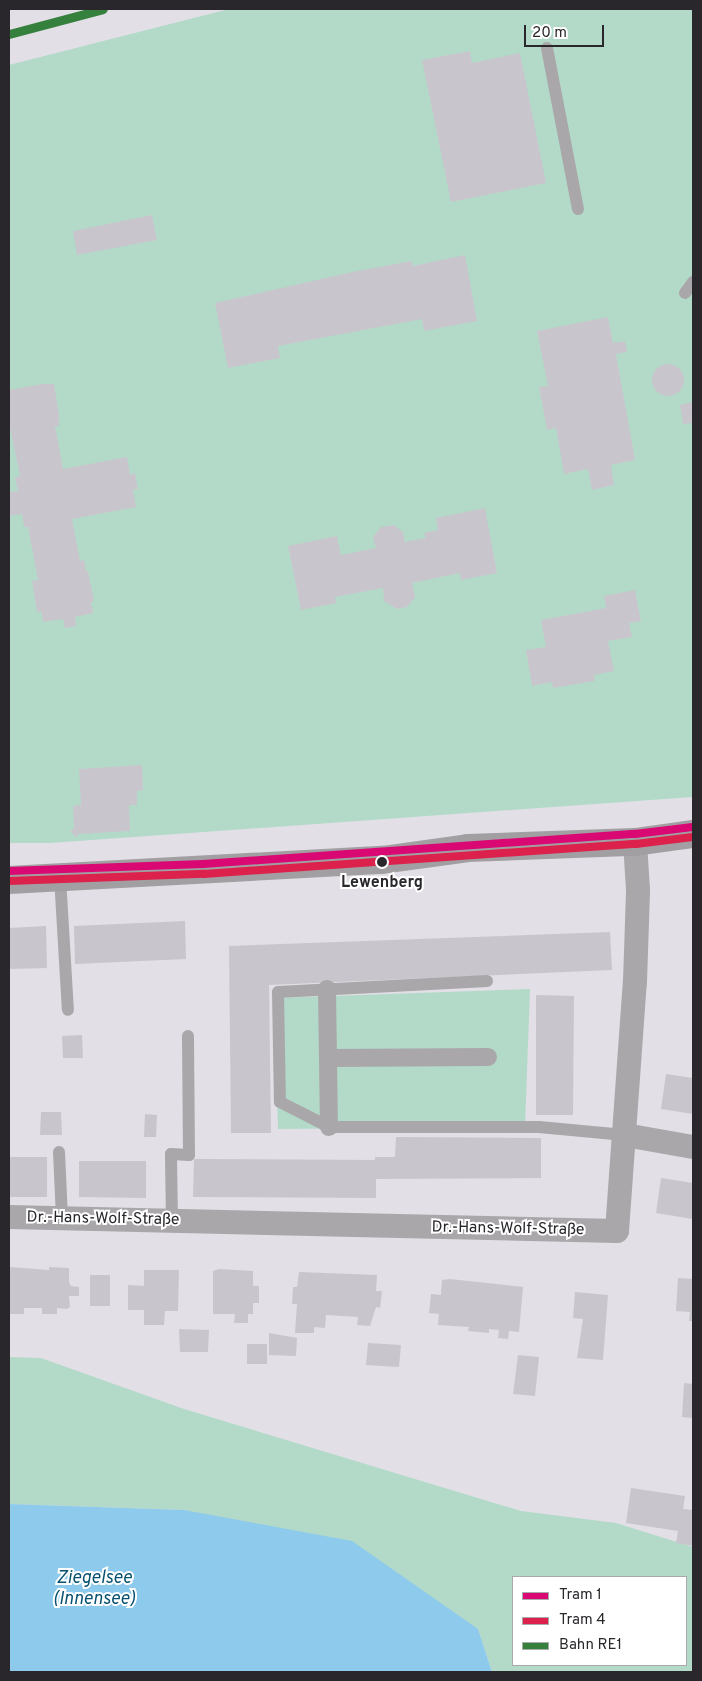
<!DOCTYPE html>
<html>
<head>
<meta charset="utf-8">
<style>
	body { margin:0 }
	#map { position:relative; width:702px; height:1681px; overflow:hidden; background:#e2dfe6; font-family:Overpass,sans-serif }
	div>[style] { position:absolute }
	.green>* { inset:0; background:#b3dac9 }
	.water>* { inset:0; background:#8dcaec }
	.building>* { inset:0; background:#c8c6cc }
	.round { border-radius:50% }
	.service>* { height:12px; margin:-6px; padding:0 6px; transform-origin:6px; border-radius:6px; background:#aaa7aa }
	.pedestrian>* { height:18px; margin:-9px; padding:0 9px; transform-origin:9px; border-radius:9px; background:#aaa7aa }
	.minor>* { height:24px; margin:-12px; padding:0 12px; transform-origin:12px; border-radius:12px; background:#aaa7aa }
	.primary>* { height:28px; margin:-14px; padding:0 14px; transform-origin:14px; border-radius:14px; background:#a29fa3 }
	.rail-1>* { height:9px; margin:-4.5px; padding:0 4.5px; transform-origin:4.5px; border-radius:4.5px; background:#36803d }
	.tram-1>* { height:8px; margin:-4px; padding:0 4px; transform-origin:4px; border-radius:4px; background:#da0873 }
	.tram-2>* { height:8px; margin:-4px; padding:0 4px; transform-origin:4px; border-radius:4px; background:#db214c }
	.dots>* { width:14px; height:14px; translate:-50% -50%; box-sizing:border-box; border:2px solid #fff; border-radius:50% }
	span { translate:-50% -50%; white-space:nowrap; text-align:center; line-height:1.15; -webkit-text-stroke:4px #fff; paint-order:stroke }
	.stop-label { font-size:16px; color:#2a272c; font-weight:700 }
	.street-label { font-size:16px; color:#2a272c }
	.water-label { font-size:18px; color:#06516f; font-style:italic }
	.frame { position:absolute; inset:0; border:10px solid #2a272c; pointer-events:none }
	.legend { position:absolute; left:512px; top:1576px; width:175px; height:90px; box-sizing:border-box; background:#fff; border:1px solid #aaa9ab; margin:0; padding:6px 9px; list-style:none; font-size:15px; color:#2a272c }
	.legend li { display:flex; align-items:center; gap:10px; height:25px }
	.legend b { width:25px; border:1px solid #aaa9ab }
	.scale { position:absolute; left:524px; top:25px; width:80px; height:22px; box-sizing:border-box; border:2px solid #2a272c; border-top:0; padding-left:6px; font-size:15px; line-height:18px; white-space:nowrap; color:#2a272c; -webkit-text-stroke:4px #fff; paint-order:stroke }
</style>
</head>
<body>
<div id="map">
	<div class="green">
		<i style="clip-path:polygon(229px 9px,693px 9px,693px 797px,50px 843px,9px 843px,9px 65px)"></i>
		<i style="clip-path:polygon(530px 989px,525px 1127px,278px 1129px,274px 998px)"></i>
		<i style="clip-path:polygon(evenodd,9px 1357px,41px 1358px,184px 1409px,521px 1511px,616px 1523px,693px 1547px,693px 1672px,492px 1672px,478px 1629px,184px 1510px,9px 1504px,9px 1357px,513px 1577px,686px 1577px,686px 1665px,513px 1665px,513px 1577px)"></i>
	</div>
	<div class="water">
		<i style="clip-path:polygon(9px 1504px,184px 1510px,352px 1541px,478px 1629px,492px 1672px,9px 1672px)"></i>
	</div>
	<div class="building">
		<i style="clip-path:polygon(470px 51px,472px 63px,520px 53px,546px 183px,451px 202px,422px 60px)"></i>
		<i style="clip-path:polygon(152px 215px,157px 240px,77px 255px,73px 231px)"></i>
		<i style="clip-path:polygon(465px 255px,477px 321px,424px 331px,422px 319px,278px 346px,280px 358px,228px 368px,215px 303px,357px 271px,412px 261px,413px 266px)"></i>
		<i style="clip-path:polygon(608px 317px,613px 343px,625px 341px,627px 352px,616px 354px,635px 460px,611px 465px,614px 485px,592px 490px,588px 469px,564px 474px,556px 428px,547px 430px,539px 387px,548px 386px,537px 331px)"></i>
		<i class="round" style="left:652px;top:364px;width:32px;height:32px"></i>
		<i style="clip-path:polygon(42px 384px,54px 384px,59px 414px,59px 426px,55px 426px,63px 469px,127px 457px,130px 475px,135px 473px,138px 489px,133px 490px,136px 507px,72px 519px,80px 561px,84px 560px,86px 571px,88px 571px,94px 601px,91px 602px,93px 613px,75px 617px,76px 626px,65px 628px,63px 619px,43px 622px,41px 611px,37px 612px,32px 581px,38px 580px,28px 527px,24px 527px,22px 514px,9px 516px,9px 492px,18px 491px,15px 477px,20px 476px,9px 423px,9px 390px)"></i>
		<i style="clip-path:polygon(693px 402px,693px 423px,683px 424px,680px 405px)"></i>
		<i style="clip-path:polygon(485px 508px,497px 573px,461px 580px,460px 573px,412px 583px,415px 597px,407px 607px,397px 609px,384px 601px,383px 588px,335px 597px,336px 603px,301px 610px,288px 546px,337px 536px,341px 555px,376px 548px,373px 537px,381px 527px,394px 525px,403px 532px,405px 542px,426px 538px,424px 533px,438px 530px,436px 518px)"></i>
		<i style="clip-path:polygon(635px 590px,641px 621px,629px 623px,632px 637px,608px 641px,614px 671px,594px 675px,595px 681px,553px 688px,552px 682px,532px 686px,526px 650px,546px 647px,541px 620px,606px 608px,604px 596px)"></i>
		<i style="clip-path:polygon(142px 765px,143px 790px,137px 791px,137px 805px,129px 805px,130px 831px,79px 834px,76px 837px,70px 831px,74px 828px,73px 806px,81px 805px,79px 769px)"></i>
		<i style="clip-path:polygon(185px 921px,186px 959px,75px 964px,74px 926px)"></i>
		<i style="clip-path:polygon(46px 926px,47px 968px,9px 969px,9px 928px)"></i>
		<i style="clip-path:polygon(610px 932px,612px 970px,269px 985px,271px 1133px,231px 1133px,229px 946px)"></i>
		<i style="clip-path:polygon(536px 995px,574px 996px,573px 1115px,536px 1115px)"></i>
		<i style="clip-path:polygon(82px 1035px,83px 1058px,63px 1058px,62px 1036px)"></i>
		<i style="clip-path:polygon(666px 1074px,693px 1078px,693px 1114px,661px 1109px)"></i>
		<i style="clip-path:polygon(41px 1112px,61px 1112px,62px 1135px,40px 1135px)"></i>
		<i style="clip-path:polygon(145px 1114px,157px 1115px,156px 1137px,144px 1137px)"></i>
		<i style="clip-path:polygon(396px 1137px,541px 1138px,541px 1178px,376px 1179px,376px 1198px,193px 1197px,194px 1159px,375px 1160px,375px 1157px,395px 1157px)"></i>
		<i style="clip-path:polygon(9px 1157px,47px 1157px,47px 1197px,9px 1197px)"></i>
		<i style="clip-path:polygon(79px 1161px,146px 1161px,146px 1198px,79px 1197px)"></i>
		<i style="clip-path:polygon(661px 1178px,693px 1183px,693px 1219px,656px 1213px)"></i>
		<i style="clip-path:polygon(9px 1267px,49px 1270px,49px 1267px,69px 1268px,69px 1282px,71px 1286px,79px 1287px,79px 1296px,69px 1296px,70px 1307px,67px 1309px,57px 1308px,57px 1314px,42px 1314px,42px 1308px,24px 1308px,24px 1314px,9px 1314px)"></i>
		<i style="clip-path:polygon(219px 1269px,253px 1271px,253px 1286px,259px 1286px,259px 1303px,253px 1303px,253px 1314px,248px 1314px,248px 1323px,234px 1323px,235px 1314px,213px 1314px,213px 1271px)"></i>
		<i style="clip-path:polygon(144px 1270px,179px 1270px,178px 1311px,165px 1311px,164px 1325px,144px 1325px,144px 1310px,128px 1310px,128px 1285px,144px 1286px)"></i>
		<i style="clip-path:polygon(299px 1272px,377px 1275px,376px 1291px,382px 1291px,380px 1308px,376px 1307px,370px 1326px,357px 1325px,358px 1317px,326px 1315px,325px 1328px,314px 1327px,314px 1333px,295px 1333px,297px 1304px,292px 1304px,293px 1287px,297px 1287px)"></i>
		<i style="clip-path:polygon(90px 1275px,110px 1275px,110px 1306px,90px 1306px)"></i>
		<i style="clip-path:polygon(678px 1278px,693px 1279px,693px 1321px,689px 1321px,690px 1312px,676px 1311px)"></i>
		<i style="clip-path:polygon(450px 1279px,523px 1287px,519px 1332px,509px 1331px,508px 1339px,498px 1338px,499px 1330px,489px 1329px,489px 1333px,468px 1331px,469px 1327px,438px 1325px,439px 1314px,429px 1313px,431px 1294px,441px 1295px,442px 1280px)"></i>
		<i style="clip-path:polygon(575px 1292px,608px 1295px,603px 1360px,577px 1358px,583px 1319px,573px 1318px)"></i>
		<i style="clip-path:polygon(179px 1329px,209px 1330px,208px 1352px,180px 1352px)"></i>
		<i style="clip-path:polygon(269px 1333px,297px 1338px,296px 1356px,269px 1355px)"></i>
		<i style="clip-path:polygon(368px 1343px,401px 1345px,399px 1367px,366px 1365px)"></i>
		<i style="clip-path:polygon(247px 1344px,267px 1344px,267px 1364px,247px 1364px)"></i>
		<i style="clip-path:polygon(518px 1355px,539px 1357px,535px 1396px,513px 1394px)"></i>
		<i style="clip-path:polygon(684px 1383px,693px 1384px,693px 1418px,682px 1417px)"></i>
		<i style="clip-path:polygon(631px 1488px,685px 1496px,683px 1509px,693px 1510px,693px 1546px,676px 1543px,678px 1531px,626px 1523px)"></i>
	</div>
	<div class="service">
		<i style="left:547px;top:48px;width:164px;rotate:79.1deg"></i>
		<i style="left:685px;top:293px;width:14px;rotate:-54deg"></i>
		<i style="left:60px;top:877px;width:133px;rotate:86.6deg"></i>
		<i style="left:487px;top:981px;width:209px;rotate:177deg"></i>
		<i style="left:278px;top:992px;width:110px;rotate:89deg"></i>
		<i style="left:280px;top:1102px;width:55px;rotate:27deg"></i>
		<i style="left:329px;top:1127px;width:210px"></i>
		<i style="left:539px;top:1127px;width:86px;rotate:5.3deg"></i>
		<i style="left:59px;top:1152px;width:67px;rotate:87.4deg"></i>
		<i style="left:172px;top:1221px;width:67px;rotate:-90.9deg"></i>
		<i style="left:171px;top:1154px;width:18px;rotate:3deg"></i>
		<i style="left:189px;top:1155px;width:119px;rotate:-90.5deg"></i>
	</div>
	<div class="pedestrian">
		<i style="left:327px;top:989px;width:138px;rotate:89.2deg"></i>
		<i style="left:328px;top:1058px;width:160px;rotate:-0.4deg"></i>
	</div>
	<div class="minor">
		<i style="left:625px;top:1135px;width:69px;rotate:10deg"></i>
		<i style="left:9px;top:1217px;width:608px;rotate:1.32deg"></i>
		<i style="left:617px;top:1231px;width:250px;rotate:-85.9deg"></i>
		<i style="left:635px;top:982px;width:92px;rotate:-88.1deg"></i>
		<i style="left:638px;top:890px;width:48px;rotate:-93.6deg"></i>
	</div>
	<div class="primary">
		<i style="left:9px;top:880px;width:374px;rotate:-3.1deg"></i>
		<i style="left:382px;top:860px;width:87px;rotate:-7.9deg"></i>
		<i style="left:468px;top:848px;width:167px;rotate:-2.1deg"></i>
		<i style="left:635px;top:842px;width:59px;rotate:-7.9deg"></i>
	</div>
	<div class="rail-1">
		<i style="left:9px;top:34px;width:97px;rotate:-14.9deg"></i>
	</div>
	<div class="tram-1">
		<i style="left:9px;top:871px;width:194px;rotate:-2.1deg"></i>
		<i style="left:203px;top:864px;width:433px;rotate:-4deg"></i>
		<i style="left:635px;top:834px;width:58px;rotate:-6.9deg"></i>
	</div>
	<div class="tram-2">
		<i style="left:9px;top:881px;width:195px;rotate:-2.1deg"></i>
		<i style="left:204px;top:874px;width:433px;rotate:-4deg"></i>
		<i style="left:636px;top:844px;width:57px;rotate:-7deg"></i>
	</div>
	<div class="dots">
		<i style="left:382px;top:862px;background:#2a272c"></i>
	</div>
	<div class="stop-label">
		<span style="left:382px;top:883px">Lewenberg</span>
	</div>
	<div class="street-label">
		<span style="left:103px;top:1219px;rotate:1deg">Dr.-Hans-Wolf-Straße</span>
		<span style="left:508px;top:1229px;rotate:1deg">Dr.-Hans-Wolf-Straße</span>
	</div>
	<div class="water-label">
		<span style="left:94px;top:1590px">Ziegelsee<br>(Innensee)</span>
	</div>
	<div class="frame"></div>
	<ul class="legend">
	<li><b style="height:6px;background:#da0873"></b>Tram 1</li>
	<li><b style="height:6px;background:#db214c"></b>Tram 4</li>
	<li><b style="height:6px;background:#36803d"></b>Bahn RE1</li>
	</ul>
	<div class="scale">20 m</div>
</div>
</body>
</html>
